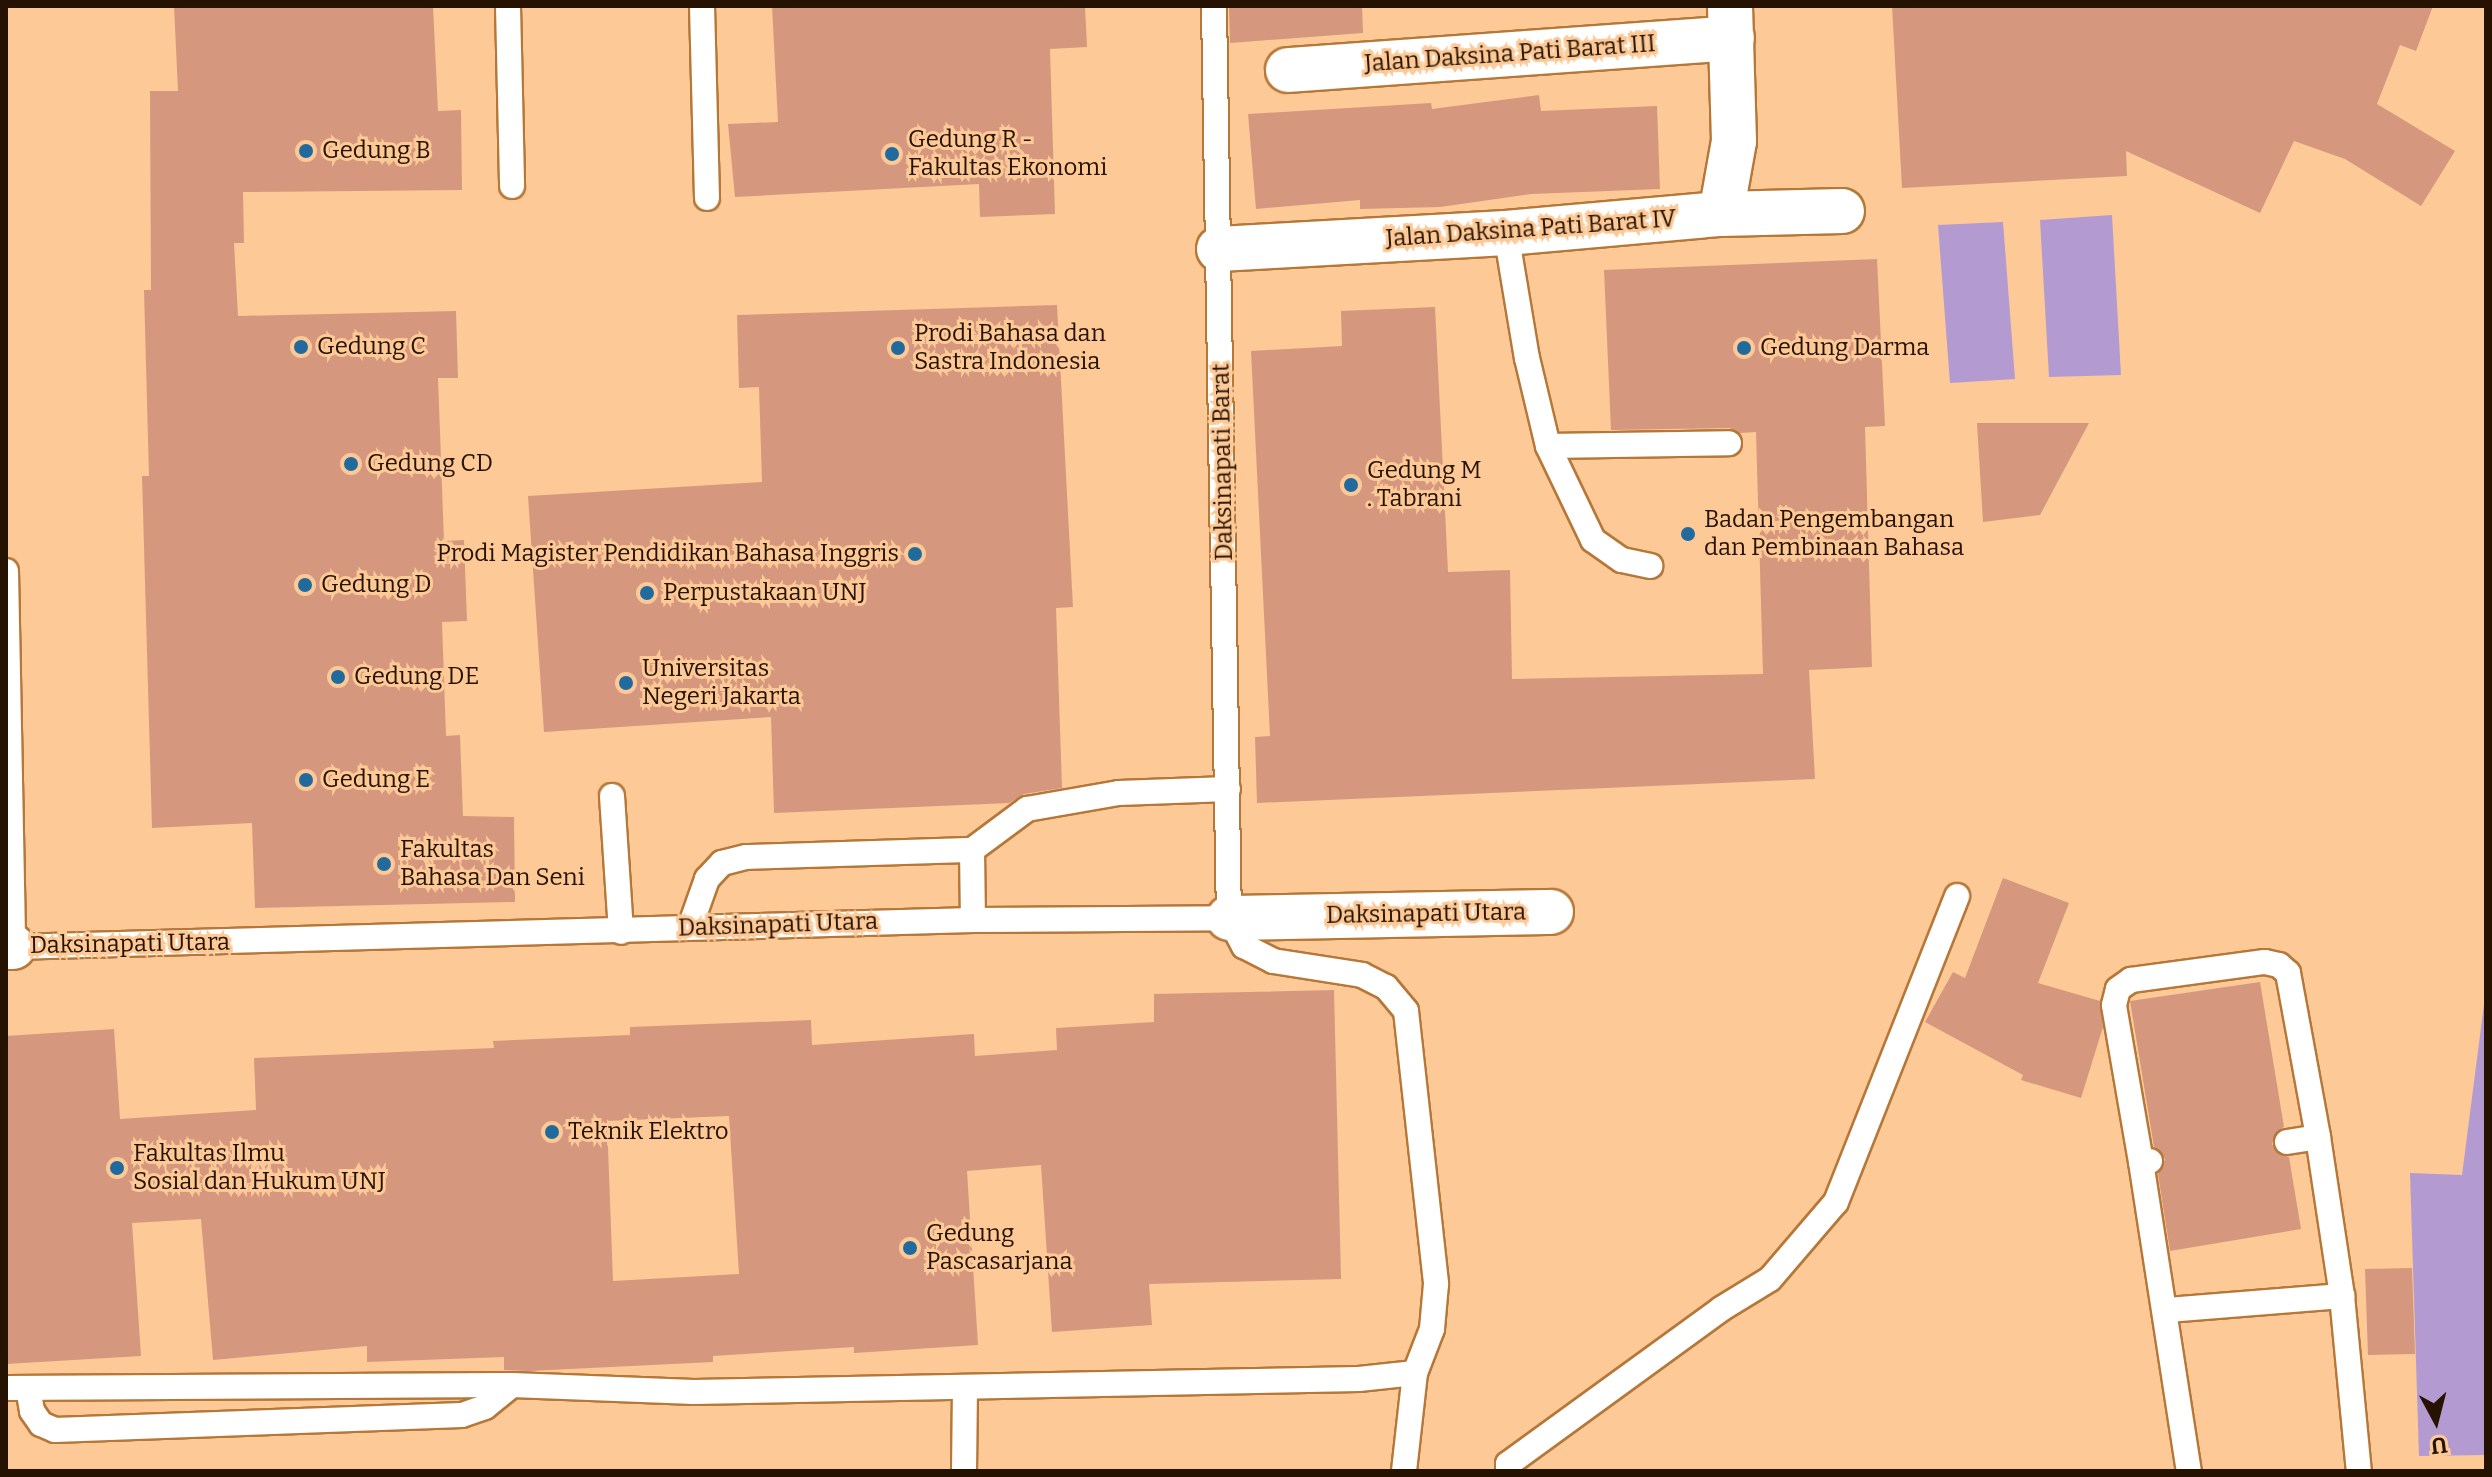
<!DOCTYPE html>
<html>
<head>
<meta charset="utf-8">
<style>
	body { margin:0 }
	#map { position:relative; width:2492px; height:1477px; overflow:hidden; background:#fdc997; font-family:Bitter,serif }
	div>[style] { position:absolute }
	.green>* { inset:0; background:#b39bd1 }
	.building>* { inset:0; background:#d5987e }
	.roads { filter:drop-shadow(2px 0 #b57839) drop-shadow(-2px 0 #b57839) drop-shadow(0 2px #b57839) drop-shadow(0 -2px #b57839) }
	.lane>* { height:24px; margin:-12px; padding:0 12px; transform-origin:12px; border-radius:12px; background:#fff }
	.street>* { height:44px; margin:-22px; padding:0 22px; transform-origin:22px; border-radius:22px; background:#fff }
	.dots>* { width:22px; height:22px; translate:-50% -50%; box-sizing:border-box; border:4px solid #fdc997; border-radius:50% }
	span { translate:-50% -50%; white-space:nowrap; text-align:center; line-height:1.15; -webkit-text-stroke:6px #fdc997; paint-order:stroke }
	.street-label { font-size:24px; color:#251201 }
	.poi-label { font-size:24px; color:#251201 }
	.left { translate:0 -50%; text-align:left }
	.right { translate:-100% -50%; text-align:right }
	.frame { position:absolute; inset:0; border:8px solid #251201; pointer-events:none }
	.north { position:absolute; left:2396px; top:1381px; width:80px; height:80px; -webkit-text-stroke:6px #fdc997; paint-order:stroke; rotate:173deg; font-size:22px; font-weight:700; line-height:32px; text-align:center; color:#251201 }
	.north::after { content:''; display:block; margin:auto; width:28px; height:36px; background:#251201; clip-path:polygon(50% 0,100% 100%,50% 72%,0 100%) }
</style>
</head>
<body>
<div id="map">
	<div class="green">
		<i style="clip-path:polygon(2112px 215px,2121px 375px,2049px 377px,2040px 220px)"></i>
		<i style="clip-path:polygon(2003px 222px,2015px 379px,1950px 383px,1938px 225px)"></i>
		<i style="clip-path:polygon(2486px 989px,2486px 1455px,2419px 1456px,2410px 1173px,2462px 1175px)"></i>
	</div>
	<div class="building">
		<i style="clip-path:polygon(174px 6px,433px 6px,438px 111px,461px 110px,462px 190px,243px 192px,244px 243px,234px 243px,238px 316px,456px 311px,458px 378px,438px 378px,444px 541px,464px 540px,467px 621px,442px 622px,446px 736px,460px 735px,463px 816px,514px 817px,515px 902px,255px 908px,252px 823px,152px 828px,142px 476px,149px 476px,144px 290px,151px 290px,150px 91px,178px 91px)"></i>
		<i style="clip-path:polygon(772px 6px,1085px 6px,1087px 47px,1050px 49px,1055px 214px,980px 217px,979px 184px,735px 197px,728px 124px,778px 122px)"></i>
		<i style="clip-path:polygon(1229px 6px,1362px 6px,1363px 33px,1230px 43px)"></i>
		<i style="clip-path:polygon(1892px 6px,2433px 6px,2416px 51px,2400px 45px,2377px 104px,2455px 151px,2421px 206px,2345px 159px,2294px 141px,2260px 213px,2126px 151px,2127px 176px,1902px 188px)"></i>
		<i style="clip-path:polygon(1539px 95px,1541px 111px,1657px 106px,1660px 189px,1531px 194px,1440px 207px,1360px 209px,1360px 200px,1256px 209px,1248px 114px,1431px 103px,1432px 109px)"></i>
		<i style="clip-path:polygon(1877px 259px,1885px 426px,1865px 427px,1872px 667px,1809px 670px,1815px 779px,1257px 803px,1255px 737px,1270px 736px,1251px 351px,1342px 346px,1341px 311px,1435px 307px,1448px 572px,1510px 570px,1512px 679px,1763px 674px,1756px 432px,1740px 433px,1729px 428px,1611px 430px,1604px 270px)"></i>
		<i style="clip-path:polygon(1057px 305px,1073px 607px,1056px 608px,1062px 788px,1024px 794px,1009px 803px,774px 813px,771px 717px,544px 732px,528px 496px,762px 482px,759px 387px,739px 388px,737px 315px)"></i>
		<i style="clip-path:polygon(1977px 423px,2089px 423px,2040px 515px,1983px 522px)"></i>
		<i style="clip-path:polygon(2003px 878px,2069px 903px,2038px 983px,2100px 1001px,2103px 1027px,2081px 1098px,2021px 1080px,2023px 1075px,1925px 1022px,1953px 972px,1965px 978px)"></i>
		<i style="clip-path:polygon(2260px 982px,2284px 1127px,2277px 1131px,2272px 1144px,2276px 1152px,2289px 1157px,2301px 1229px,2170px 1251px,2158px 1174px,2165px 1159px,2154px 1147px,2130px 1001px)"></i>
		<i style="clip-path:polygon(evenodd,1334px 990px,1341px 1279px,1149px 1284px,1152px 1325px,1052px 1332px,1041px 1165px,967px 1171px,978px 1345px,854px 1353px,854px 1347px,713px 1356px,713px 1362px,529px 1371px,504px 1370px,504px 1357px,367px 1362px,367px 1346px,213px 1360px,201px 1219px,132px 1223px,141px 1356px,6px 1364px,6px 1036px,114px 1029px,120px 1119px,256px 1110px,254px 1058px,494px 1048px,493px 1041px,630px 1035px,630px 1027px,811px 1020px,812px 1045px,974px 1034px,975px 1056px,1057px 1050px,1056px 1028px,1154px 1022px,1154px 994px,1334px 990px,729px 1116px,739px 1274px,613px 1281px,607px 1121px,729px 1116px)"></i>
		<i style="clip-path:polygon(2412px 1268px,2415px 1354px,2368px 1355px,2365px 1269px)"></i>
	</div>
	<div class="roads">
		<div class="lane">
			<i style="left:508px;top:6px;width:180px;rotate:88.7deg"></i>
			<i style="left:702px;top:6px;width:192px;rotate:88.5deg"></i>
			<i style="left:1214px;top:6px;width:912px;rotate:89.06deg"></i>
			<i style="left:1229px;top:918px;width:32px;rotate:62deg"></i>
			<i style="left:1244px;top:946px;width:33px;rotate:27deg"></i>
			<i style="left:1273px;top:961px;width:90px;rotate:8.9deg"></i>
			<i style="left:1362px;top:975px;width:27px;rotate:27deg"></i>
			<i style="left:1386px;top:987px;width:31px;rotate:50deg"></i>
			<i style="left:1406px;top:1011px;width:275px;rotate:83.7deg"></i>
			<i style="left:1436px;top:1284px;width:45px;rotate:95.1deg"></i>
			<i style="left:1432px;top:1329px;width:47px;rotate:111.1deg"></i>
			<i style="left:1415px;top:1373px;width:99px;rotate:96.4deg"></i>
			<i style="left:1506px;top:233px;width:127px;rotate:80.5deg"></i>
			<i style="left:1527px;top:358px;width:90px;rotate:76.6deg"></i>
			<i style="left:1548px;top:446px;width:104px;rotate:64.4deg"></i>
			<i style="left:1593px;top:540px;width:35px;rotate:35deg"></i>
			<i style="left:1622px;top:560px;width:29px;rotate:12deg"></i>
			<i style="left:1548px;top:446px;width:181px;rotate:-0.9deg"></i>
			<i style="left:6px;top:571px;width:376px;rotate:88.9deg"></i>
			<i style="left:13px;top:947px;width:960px;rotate:-1.61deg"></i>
			<i style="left:973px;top:920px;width:256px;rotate:-0.4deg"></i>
			<i style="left:612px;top:796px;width:136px;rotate:86.2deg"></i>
			<i style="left:972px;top:850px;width:69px;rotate:-36.7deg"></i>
			<i style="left:1027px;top:809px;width:93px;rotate:-9.9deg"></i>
			<i style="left:1119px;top:793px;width:109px;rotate:-2.1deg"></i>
			<i style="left:690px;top:927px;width:51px;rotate:-70.5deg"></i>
			<i style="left:707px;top:879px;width:22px;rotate:-47deg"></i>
			<i style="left:722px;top:863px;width:25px;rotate:-14deg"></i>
			<i style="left:746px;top:857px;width:226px;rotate:-1.8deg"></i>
			<i style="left:972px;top:850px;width:70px;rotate:89.2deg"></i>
			<i style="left:2287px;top:1142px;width:31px;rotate:-9deg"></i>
			<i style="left:2318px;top:1137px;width:161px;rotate:81.4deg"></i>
			<i style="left:2342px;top:1296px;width:176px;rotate:84.5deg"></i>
			<i style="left:2150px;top:1161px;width:9px;rotate:174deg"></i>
			<i style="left:2141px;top:1162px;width:313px;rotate:81.2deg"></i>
			<i style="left:2141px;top:1162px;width:159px;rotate:-99.8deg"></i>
			<i style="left:2114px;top:1005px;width:16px;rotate:-76deg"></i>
			<i style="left:2118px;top:989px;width:16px;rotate:-35deg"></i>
			<i style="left:2131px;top:980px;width:135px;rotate:-7.7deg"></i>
			<i style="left:2265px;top:962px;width:14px;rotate:12deg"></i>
			<i style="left:2279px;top:965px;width:12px;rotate:42deg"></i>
			<i style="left:2288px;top:973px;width:167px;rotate:79.6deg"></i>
			<i style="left:2167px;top:1310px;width:176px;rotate:-4.6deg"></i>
			<i style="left:6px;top:1388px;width:506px;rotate:-0.34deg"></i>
			<i style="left:512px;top:1385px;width:182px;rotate:2.2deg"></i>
			<i style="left:694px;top:1392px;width:665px;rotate:-1.12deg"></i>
			<i style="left:1359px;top:1379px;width:56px;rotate:-6.1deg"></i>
			<i style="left:28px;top:1388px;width:23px;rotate:80deg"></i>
			<i style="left:32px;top:1411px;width:16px;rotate:55deg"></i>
			<i style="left:41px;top:1424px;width:15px;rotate:23deg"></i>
			<i style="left:55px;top:1430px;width:407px;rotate:-2.1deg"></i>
			<i style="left:462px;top:1415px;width:24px;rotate:-19deg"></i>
			<i style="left:485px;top:1407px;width:35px;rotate:-39deg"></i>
			<i style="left:964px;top:1471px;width:83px;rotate:-89.3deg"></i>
			<i style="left:1508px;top:1471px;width:7px;rotate:-90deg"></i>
			<i style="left:1508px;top:1464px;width:263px;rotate:-36deg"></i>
			<i style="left:1721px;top:1309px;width:57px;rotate:-31.5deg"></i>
			<i style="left:1770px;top:1279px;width:101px;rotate:-49.4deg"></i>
			<i style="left:1836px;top:1202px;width:329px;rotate:-68.4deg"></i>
		</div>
		<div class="street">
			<i style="left:1288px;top:70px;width:445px;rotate:-4.1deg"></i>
			<i style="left:1721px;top:214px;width:74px;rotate:-79.9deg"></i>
			<i style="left:1734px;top:141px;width:135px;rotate:-91.7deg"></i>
			<i style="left:1219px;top:249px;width:287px;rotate:-3.2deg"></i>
			<i style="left:1506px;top:233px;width:216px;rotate:-5.1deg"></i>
			<i style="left:1721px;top:214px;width:121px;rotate:-1.4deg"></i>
			<i style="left:1229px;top:918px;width:322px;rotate:-1.1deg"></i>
			<i style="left:6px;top:947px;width:7px"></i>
		</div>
	</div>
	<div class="dots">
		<i style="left:306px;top:151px;background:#216a9e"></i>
		<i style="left:892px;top:154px;background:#216a9e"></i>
		<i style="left:301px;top:347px;background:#216a9e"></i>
		<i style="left:898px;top:348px;background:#216a9e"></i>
		<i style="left:1744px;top:348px;background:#216a9e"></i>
		<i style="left:351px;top:464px;background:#216a9e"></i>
		<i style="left:1351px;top:485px;background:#216a9e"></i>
		<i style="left:1688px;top:534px;background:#216a9e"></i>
		<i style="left:915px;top:554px;background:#216a9e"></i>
		<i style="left:305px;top:585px;background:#216a9e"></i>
		<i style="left:647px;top:593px;background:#216a9e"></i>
		<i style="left:338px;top:677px;background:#216a9e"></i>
		<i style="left:626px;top:683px;background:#216a9e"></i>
		<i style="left:306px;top:780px;background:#216a9e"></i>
		<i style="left:384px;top:864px;background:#216a9e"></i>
		<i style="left:552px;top:1132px;background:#216a9e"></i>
		<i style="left:117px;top:1168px;background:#216a9e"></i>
		<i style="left:910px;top:1248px;background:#216a9e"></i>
	</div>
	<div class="street-label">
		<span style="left:1510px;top:54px;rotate:-4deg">Jalan Daksina Pati Barat III</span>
		<span style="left:1531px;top:229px;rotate:-4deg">Jalan Daksina Pati Barat IV</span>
		<span style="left:1223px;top:462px;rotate:-91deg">Daksinapati Barat</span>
		<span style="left:1426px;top:914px;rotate:-1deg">Daksinapati Utara</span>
		<span style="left:778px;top:925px;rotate:-2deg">Daksinapati Utara</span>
		<span style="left:130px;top:944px;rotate:-1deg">Daksinapati Utara</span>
	</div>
	<div class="poi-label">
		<span class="left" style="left:908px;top:154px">Gedung R -<br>Fakultas Ekonomi</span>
		<span class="left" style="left:322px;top:151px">Gedung B</span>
		<span class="left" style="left:914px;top:348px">Prodi Bahasa dan<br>Sastra Indonesia</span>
		<span class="left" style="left:317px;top:347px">Gedung C</span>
		<span class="left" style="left:1760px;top:348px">Gedung Darma</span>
		<span class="left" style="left:367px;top:464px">Gedung CD</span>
		<span class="left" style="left:1367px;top:485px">Gedung M<br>. Tabrani</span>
		<span class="left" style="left:1704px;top:534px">Badan Pengembangan<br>dan Pembinaan Bahasa</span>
		<span class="right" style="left:899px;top:554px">Prodi Magister Pendidikan Bahasa Inggris</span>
		<span class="left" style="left:321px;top:585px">Gedung D</span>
		<span class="left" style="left:663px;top:593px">Perpustakaan UNJ</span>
		<span class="left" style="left:642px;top:683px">Universitas<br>Negeri Jakarta</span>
		<span class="left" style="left:354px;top:677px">Gedung DE</span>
		<span class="left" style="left:322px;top:780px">Gedung E</span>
		<span class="left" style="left:400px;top:864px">Fakultas<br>Bahasa Dan Seni</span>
		<span class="left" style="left:568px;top:1132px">Teknik Elektro</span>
		<span class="left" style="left:133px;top:1168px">Fakultas Ilmu<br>Sosial dan Hukum UNJ</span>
		<span class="left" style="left:926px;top:1248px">Gedung<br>Pascasarjana</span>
	</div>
	<div class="frame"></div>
	<div class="north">U</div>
</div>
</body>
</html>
